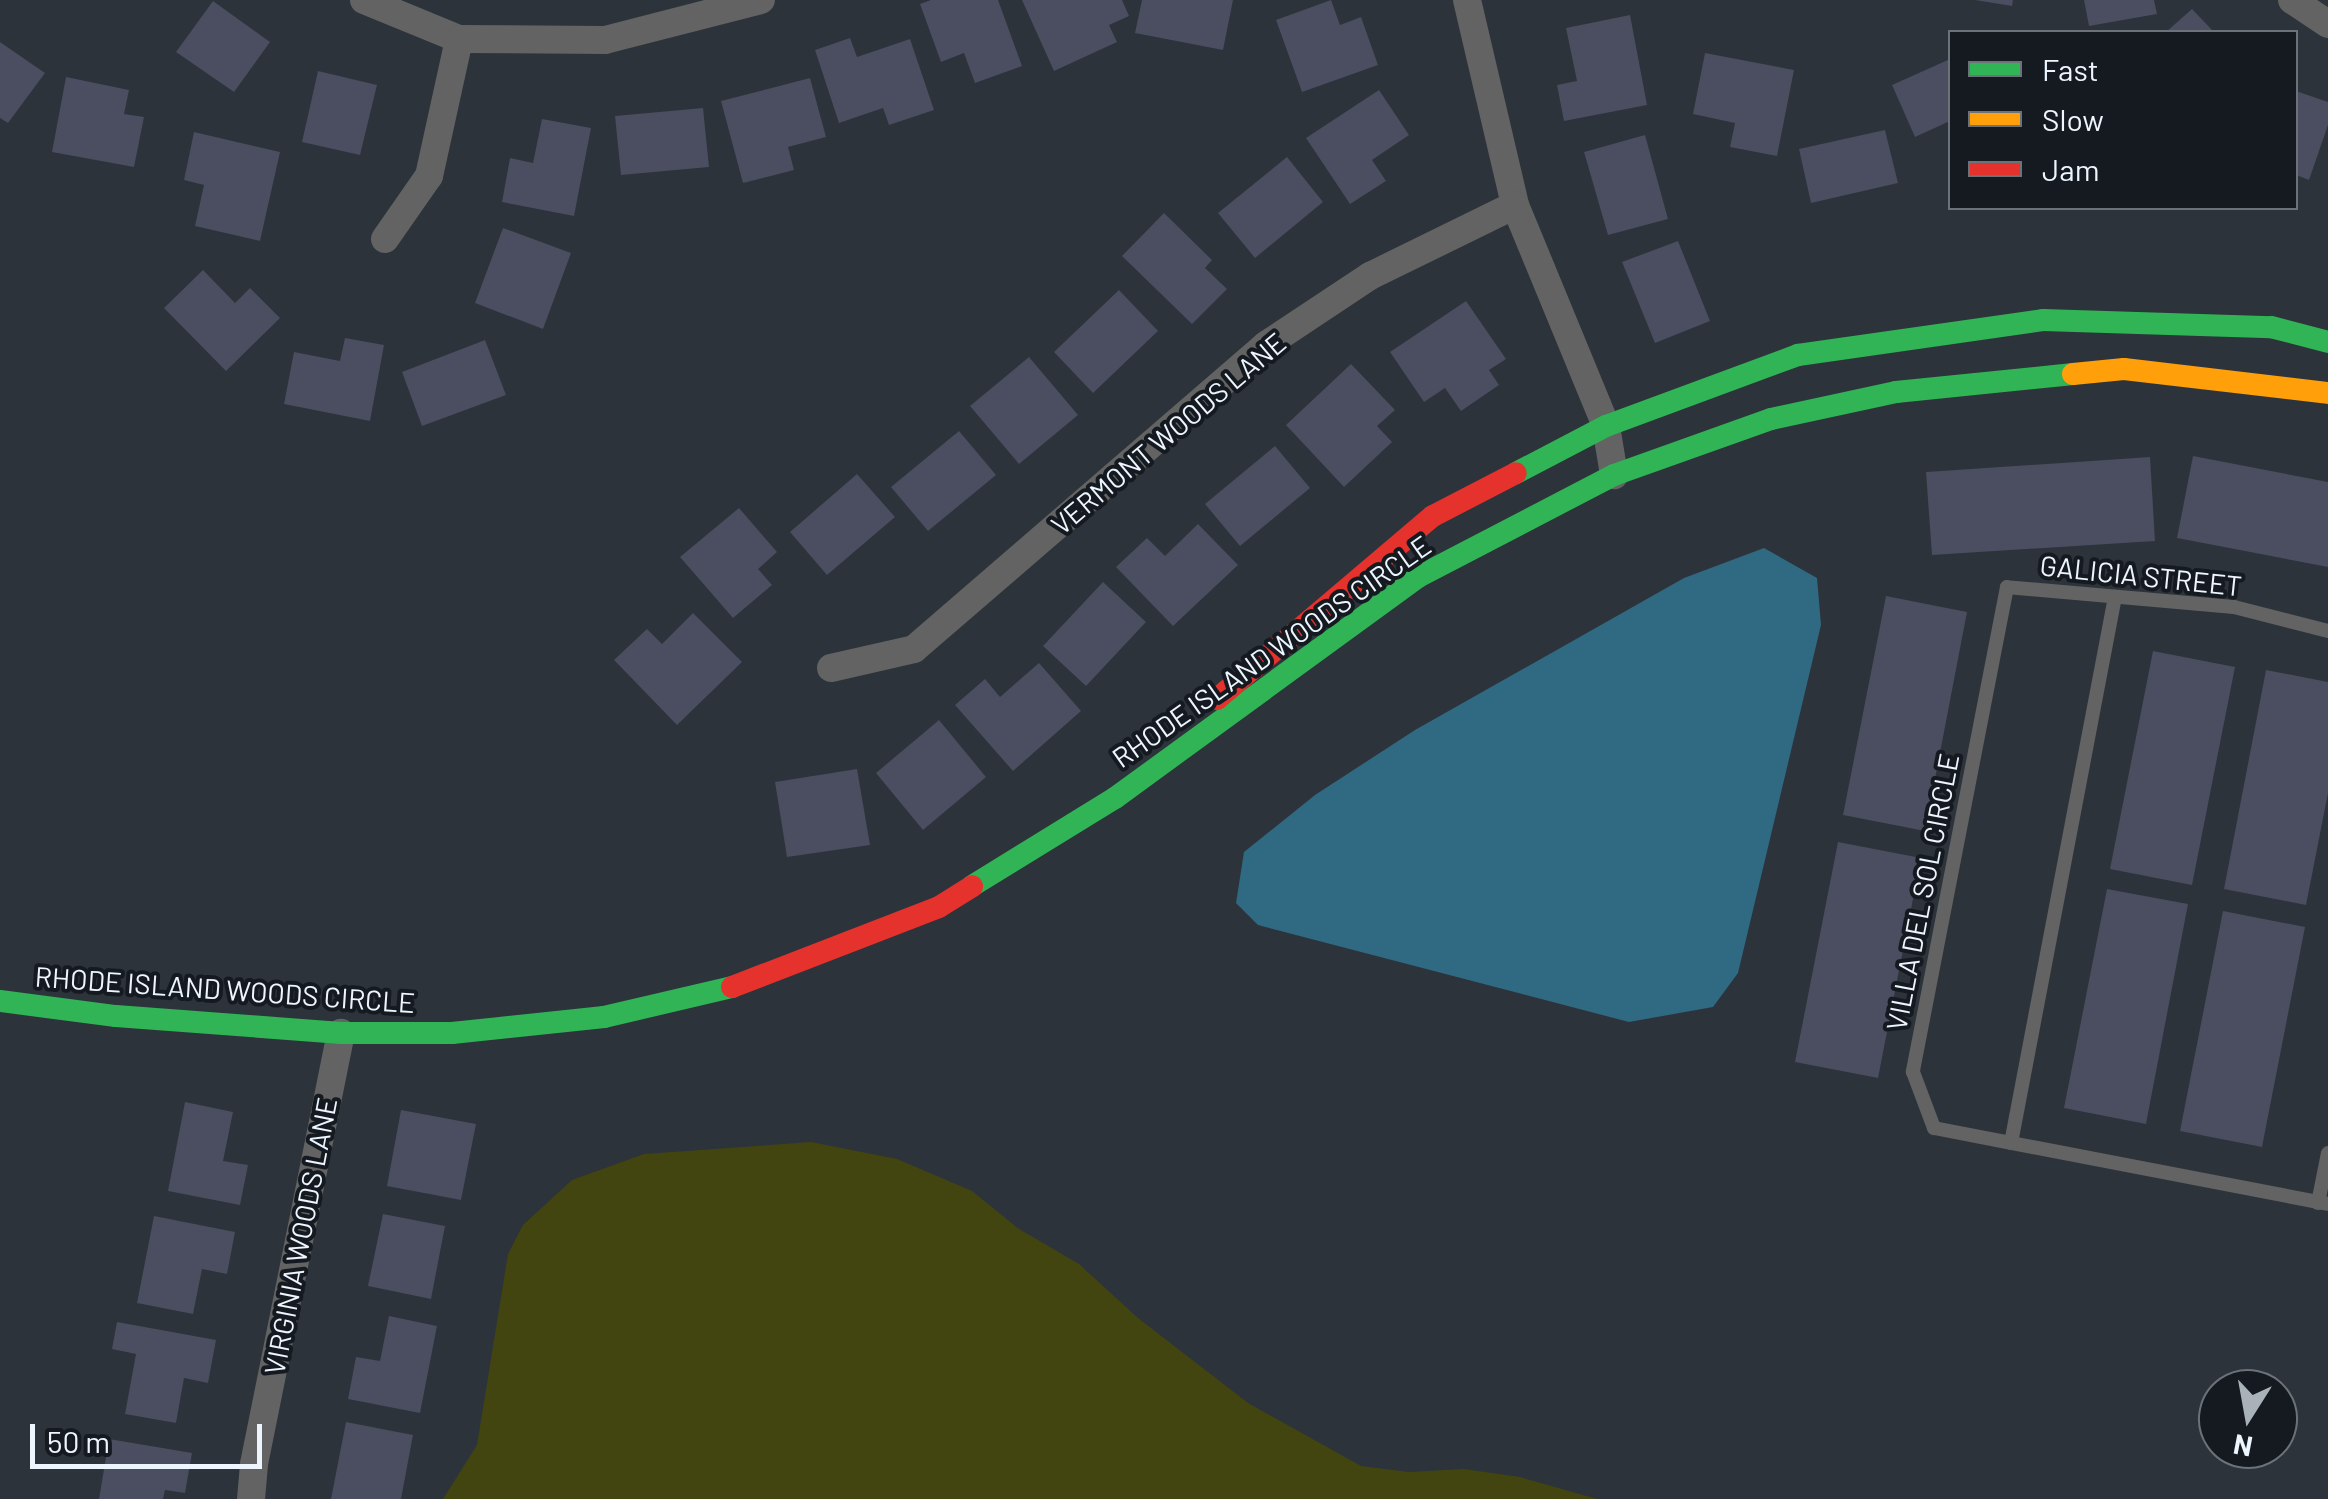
<!DOCTYPE html>
<html>
<head>
<meta charset="utf-8">
<style>
	body { margin:0 }
	#map { position:relative; width:2328px; height:1499px; overflow:hidden; background:#2c333a; font-family:Barlow,sans-serif }
	div>[style] { position:absolute }
	.green>* { inset:0; background:#42450f }
	.water>* { inset:0; background:#306982 }
	.building>* { inset:0; background:#4b4d60 }
	.lane>* { height:14px; margin:-7px; padding:0 7px; transform-origin:7px; border-radius:7px; background:#626362 }
	.street>* { height:28px; margin:-14px; padding:0 14px; transform-origin:14px; border-radius:14px; background:#626362 }
	.fast>* { height:22px; margin:-11px; padding:0 11px; transform-origin:11px; border-radius:11px; background:#30b455 }
	.slow>* { height:22px; margin:-11px; padding:0 11px; transform-origin:11px; border-radius:11px; background:#ff9f0a }
	.jam>* { height:22px; margin:-11px; padding:0 11px; transform-origin:11px; border-radius:11px; background:#e5322d }
	span { translate:-50% -50%; white-space:nowrap; text-align:center; line-height:1.15; -webkit-text-stroke:8px #141a20; paint-order:stroke }
	.street-label { font-size:28px; color:#edf5fe }
	.legend { position:absolute; left:1948px; top:30px; width:350px; height:180px; box-sizing:border-box; background:#141a20; border:2px solid #6b7279; margin:0; padding:12px 18px; list-style:none; font-size:30px; color:#edf5fe }
	.legend li { display:flex; align-items:center; gap:20px; height:50px }
	.legend b { width:50px; border:2px solid #6b7279 }
	.north { position:absolute; left:2198px; top:1369px; width:100px; height:100px; box-sizing:border-box; background:#141a20; border:2px solid #6b7279; border-radius:50%; rotate:191deg; font-size:28px; font-weight:700; line-height:40px; text-align:center; color:#edf5fe }
	.north::after { content:''; display:block; margin:auto; width:35px; height:45px; background:#a9b1b9; clip-path:polygon(50% 0,100% 100%,50% 72%,0 100%) }
	.scale { position:absolute; left:30px; top:1424px; width:232px; height:45px; box-sizing:border-box; border:5px solid #edf5fe; border-top:0; padding-left:12px; font-size:30px; line-height:35px; white-space:nowrap; color:#edf5fe; -webkit-text-stroke:8px #141a20; paint-order:stroke }
</style>
</head>
<body>
<div id="map">
	<div class="green">
		<i style="clip-path:polygon(811px 1142px,897px 1159px,972px 1191px,1019px 1229px,1079px 1264px,1138px 1318px,1248px 1403px,1361px 1466px,1409px 1472px,1464px 1469px,1520px 1477px,1597px 1499px,443px 1499px,477px 1445px,508px 1254px,523px 1225px,572px 1180px,644px 1154px)"></i>
	</div>
	<div class="water">
		<i style="clip-path:polygon(1764px 548px,1817px 578px,1821px 625px,1738px 973px,1713px 1007px,1629px 1022px,1258px 925px,1236px 903px,1244px 852px,1315px 795px,1415px 730px,1684px 578px)"></i>
	</div>
	<div class="building">
		<i style="clip-path:polygon(931px 0,998px 0,1022px 66px,975px 83px,964px 53px,941px 62px,920px 4px)"></i>
		<i style="clip-path:polygon(1022px 0,1122px 0,1129px 16px,1109px 25px,1117px 42px,1054px 71px)"></i>
		<i style="clip-path:polygon(1142px 0,1233px 0,1223px 50px,1135px 33px)"></i>
		<i style="clip-path:polygon(1331px 0,1340px 25px,1361px 17px,1378px 65px,1302px 92px,1276px 20px)"></i>
		<i style="clip-path:polygon(1975px 0,2013px 0,2012px 6px)"></i>
		<i style="clip-path:polygon(2084px 0,2154px 0,2157px 14px,2089px 26px)"></i>
		<i style="clip-path:polygon(213px 1px,270px 42px,234px 92px,176px 52px)"></i>
		<i style="clip-path:polygon(2192px 9px,2214px 32px,2166px 32px)"></i>
		<i style="clip-path:polygon(1630px 15px,1647px 105px,1564px 121px,1557px 85px,1577px 81px,1566px 28px)"></i>
		<i style="clip-path:polygon(850px 38px,857px 57px,910px 39px,934px 110px,889px 125px,883px 108px,839px 123px,815px 50px)"></i>
		<i style="clip-path:polygon(0 42px,45px 73px,8px 123px,0 118px)"></i>
		<i style="clip-path:polygon(1705px 53px,1794px 70px,1777px 156px,1730px 147px,1735px 123px,1693px 114px)"></i>
		<i style="clip-path:polygon(1950px 59px,1950px 121px,1915px 137px,1892px 85px)"></i>
		<i style="clip-path:polygon(318px 71px,377px 85px,360px 155px,302px 142px)"></i>
		<i style="clip-path:polygon(66px 77px,129px 90px,124px 114px,144px 117px,134px 167px,52px 152px)"></i>
		<i style="clip-path:polygon(810px 78px,826px 137px,788px 147px,794px 170px,743px 183px,721px 101px)"></i>
		<i style="clip-path:polygon(1379px 90px,1409px 135px,1372px 160px,1386px 181px,1350px 204px,1306px 138px)"></i>
		<i style="clip-path:polygon(2296px 91px,2328px 102px,2328px 125px,2309px 180px,2296px 175px)"></i>
		<i style="clip-path:polygon(703px 108px,709px 167px,621px 175px,615px 116px)"></i>
		<i style="clip-path:polygon(542px 119px,591px 128px,574px 216px,502px 202px,510px 158px,533px 163px)"></i>
		<i style="clip-path:polygon(1885px 130px,1898px 183px,1811px 203px,1799px 149px)"></i>
		<i style="clip-path:polygon(194px 132px,280px 152px,260px 241px,195px 226px,204px 185px,184px 180px)"></i>
		<i style="clip-path:polygon(1645px 135px,1668px 219px,1608px 235px,1584px 152px)"></i>
		<i style="clip-path:polygon(1287px 157px,1323px 202px,1255px 258px,1218px 213px)"></i>
		<i style="clip-path:polygon(1164px 213px,1212px 260px,1205px 268px,1227px 289px,1192px 324px,1122px 256px)"></i>
		<i style="clip-path:polygon(503px 228px,571px 253px,543px 329px,475px 303px)"></i>
		<i style="clip-path:polygon(1678px 241px,1710px 321px,1655px 343px,1622px 262px)"></i>
		<i style="clip-path:polygon(203px 270px,235px 303px,250px 288px,280px 318px,226px 371px,164px 308px)"></i>
		<i style="clip-path:polygon(1119px 290px,1158px 331px,1093px 393px,1054px 352px)"></i>
		<i style="clip-path:polygon(1466px 301px,1506px 359px,1489px 370px,1499px 385px,1461px 411px,1445px 388px,1424px 402px,1390px 352px)"></i>
		<i style="clip-path:polygon(345px 338px,384px 345px,370px 421px,284px 404px,294px 352px,340px 361px)"></i>
		<i style="clip-path:polygon(485px 340px,506px 395px,422px 426px,402px 372px)"></i>
		<i style="clip-path:polygon(1029px 357px,1078px 415px,1019px 464px,970px 406px)"></i>
		<i style="clip-path:polygon(1351px 364px,1395px 410px,1377px 426px,1392px 442px,1344px 487px,1286px 425px)"></i>
		<i style="clip-path:polygon(959px 431px,996px 475px,928px 531px,891px 487px)"></i>
		<i style="clip-path:polygon(1275px 446px,1310px 488px,1240px 546px,1205px 504px)"></i>
		<i style="clip-path:polygon(2193px 456px,2328px 482px,2328px 567px,2177px 538px)"></i>
		<i style="clip-path:polygon(2150px 457px,2155px 541px,1932px 555px,1926px 472px)"></i>
		<i style="clip-path:polygon(857px 474px,895px 517px,827px 575px,790px 532px)"></i>
		<i style="clip-path:polygon(739px 508px,777px 552px,758px 569px,772px 585px,733px 618px,680px 557px)"></i>
		<i style="clip-path:polygon(1198px 524px,1238px 565px,1173px 626px,1116px 567px,1147px 538px,1165px 556px)"></i>
		<i style="clip-path:polygon(1103px 582px,1146px 622px,1086px 686px,1043px 646px)"></i>
		<i style="clip-path:polygon(1886px 596px,1967px 612px,1925px 831px,1843px 815px)"></i>
		<i style="clip-path:polygon(693px 613px,742px 662px,677px 725px,614px 660px,647px 629px,662px 644px)"></i>
		<i style="clip-path:polygon(2153px 651px,2235px 667px,2192px 885px,2110px 869px)"></i>
		<i style="clip-path:polygon(1039px 663px,1081px 711px,1013px 771px,955px 705px,985px 679px,1000px 697px)"></i>
		<i style="clip-path:polygon(2266px 670px,2328px 682px,2328px 793px,2306px 905px,2224px 889px)"></i>
		<i style="clip-path:polygon(939px 720px,986px 777px,923px 830px,876px 773px)"></i>
		<i style="clip-path:polygon(857px 769px,870px 845px,787px 857px,775px 782px)"></i>
		<i style="clip-path:polygon(1838px 842px,1921px 858px,1878px 1078px,1795px 1062px)"></i>
		<i style="clip-path:polygon(2107px 889px,2188px 904px,2146px 1124px,2064px 1108px)"></i>
		<i style="clip-path:polygon(2223px 911px,2305px 927px,2262px 1147px,2180px 1131px)"></i>
		<i style="clip-path:polygon(185px 1102px,233px 1112px,223px 1161px,248px 1165px,240px 1205px,168px 1191px)"></i>
		<i style="clip-path:polygon(401px 1110px,476px 1124px,461px 1200px,387px 1186px)"></i>
		<i style="clip-path:polygon(383px 1214px,445px 1226px,431px 1299px,368px 1286px)"></i>
		<i style="clip-path:polygon(154px 1216px,235px 1232px,227px 1274px,202px 1269px,193px 1314px,137px 1303px)"></i>
		<i style="clip-path:polygon(389px 1316px,437px 1326px,420px 1413px,348px 1399px,356px 1357px,380px 1361px)"></i>
		<i style="clip-path:polygon(117px 1322px,216px 1340px,208px 1383px,184px 1378px,176px 1423px,125px 1414px,136px 1354px,112px 1349px)"></i>
		<i style="clip-path:polygon(346px 1422px,413px 1435px,401px 1499px,331px 1499px)"></i>
		<i style="clip-path:polygon(109px 1439px,192px 1453px,185px 1493px,165px 1490px,163px 1499px,99px 1499px)"></i>
	</div>
	<div class="lane">
		<i style="left:2328px;top:631px;width:97px;rotate:-165.7deg"></i>
		<i style="left:2234px;top:607px;width:228px;rotate:-175deg"></i>
		<i style="left:2007px;top:587px;width:494px;rotate:101deg"></i>
		<i style="left:1913px;top:1072px;width:60px;rotate:69.4deg"></i>
		<i style="left:1934px;top:1128px;width:401px;rotate:10.9deg"></i>
		<i style="left:2011px;top:1143px;width:556px;rotate:-79.22deg"></i>
		<i style="left:2318px;top:1203px;width:51px;rotate:-78.7deg"></i>
	</div>
	<div class="street">
		<i style="left:364px;top:0;width:103px;rotate:22.3deg"></i>
		<i style="left:459px;top:39px;width:146px;rotate:0.4deg"></i>
		<i style="left:605px;top:40px;width:161px;rotate:-14.4deg"></i>
		<i style="left:1467px;top:0;width:211px;rotate:76.8deg"></i>
		<i style="left:1515px;top:205px;width:239px;rotate:67.6deg"></i>
		<i style="left:1606px;top:426px;width:50px;rotate:80.7deg"></i>
		<i style="left:2292px;top:0;width:43px;rotate:33.7deg"></i>
		<i style="left:385px;top:239px;width:77px;rotate:-55.1deg"></i>
		<i style="left:429px;top:176px;width:140px;rotate:-77.6deg"></i>
		<i style="left:831px;top:668px;width:85px;rotate:-12.9deg"></i>
		<i style="left:914px;top:649px;width:465px;rotate:-40.8deg"></i>
		<i style="left:1266px;top:345px;width:125px;rotate:-33.6deg"></i>
		<i style="left:1370px;top:276px;width:161px;rotate:-26.1deg"></i>
		<i style="left:251px;top:1499px;width:35px;rotate:-85deg"></i>
		<i style="left:254px;top:1464px;width:440px;rotate:-78.6deg"></i>
	</div>
	<div class="fast">
		<i style="left:1516px;top:473px;width:102px;rotate:-27.6deg"></i>
		<i style="left:1606px;top:426px;width:205px;rotate:-20.3deg"></i>
		<i style="left:1798px;top:355px;width:247px;rotate:-8.1deg"></i>
		<i style="left:2043px;top:320px;width:228px;rotate:1.8deg"></i>
		<i style="left:2271px;top:327px;width:59px;rotate:14.7deg"></i>
		<i style="left:972px;top:886px;width:168px;rotate:-31.6deg"></i>
		<i style="left:1115px;top:798px;width:375px;rotate:-36.1deg"></i>
		<i style="left:1418px;top:577px;width:221px;rotate:-27.5deg"></i>
		<i style="left:1614px;top:475px;width:167px;rotate:-19.6deg"></i>
		<i style="left:1771px;top:419px;width:128px;rotate:-12.2deg"></i>
		<i style="left:1896px;top:392px;width:178px;rotate:-5.8deg"></i>
		<i style="left:0;top:1001px;width:117px;rotate:7.4deg"></i>
		<i style="left:116px;top:1016px;width:226px;rotate:4.3deg"></i>
		<i style="left:341px;top:1033px;width:111px"></i>
		<i style="left:452px;top:1033px;width:153px;rotate:-6deg"></i>
		<i style="left:604px;top:1017px;width:131px;rotate:-13.2deg"></i>
	</div>
	<div class="slow">
		<i style="left:2073px;top:374px;width:51px;rotate:-5.6deg"></i>
		<i style="left:2124px;top:369px;width:205px;rotate:6.7deg"></i>
	</div>
	<div class="jam">
		<i style="left:1217px;top:699px;width:283px;rotate:-40.3deg"></i>
		<i style="left:1433px;top:516px;width:93px;rotate:-27.4deg"></i>
		<i style="left:732px;top:987px;width:222px;rotate:-21.1deg"></i>
		<i style="left:939px;top:907px;width:39px;rotate:-32deg"></i>
	</div>
	<div class="street-label">
		<span style="left:1168px;top:433px;rotate:-40deg">VERMONT WOODS LANE</span>
		<span style="left:2141px;top:575px;rotate:6deg">GALICIA STREET</span>
		<span style="left:1271px;top:651px;rotate:-35deg">RHODE ISLAND WOODS CIRCLE</span>
		<span style="left:1922px;top:892px;rotate:-79deg">VILLA DEL SOL CIRCLE</span>
		<span style="left:225px;top:989px;rotate:4deg">RHODE ISLAND WOODS CIRCLE</span>
		<span style="left:300px;top:1236px;rotate:-79deg">VIRGINIA WOODS LANE</span>
	</div>
	<ul class="legend">
	<li><b style="height:12px;background:#30b455"></b>Fast</li>
	<li><b style="height:12px;background:#ff9f0a"></b>Slow</li>
	<li><b style="height:12px;background:#e5322d"></b>Jam</li>
	</ul>
	<div class="north">N</div>
	<div class="scale">50 m</div>
</div>
</body>
</html>
